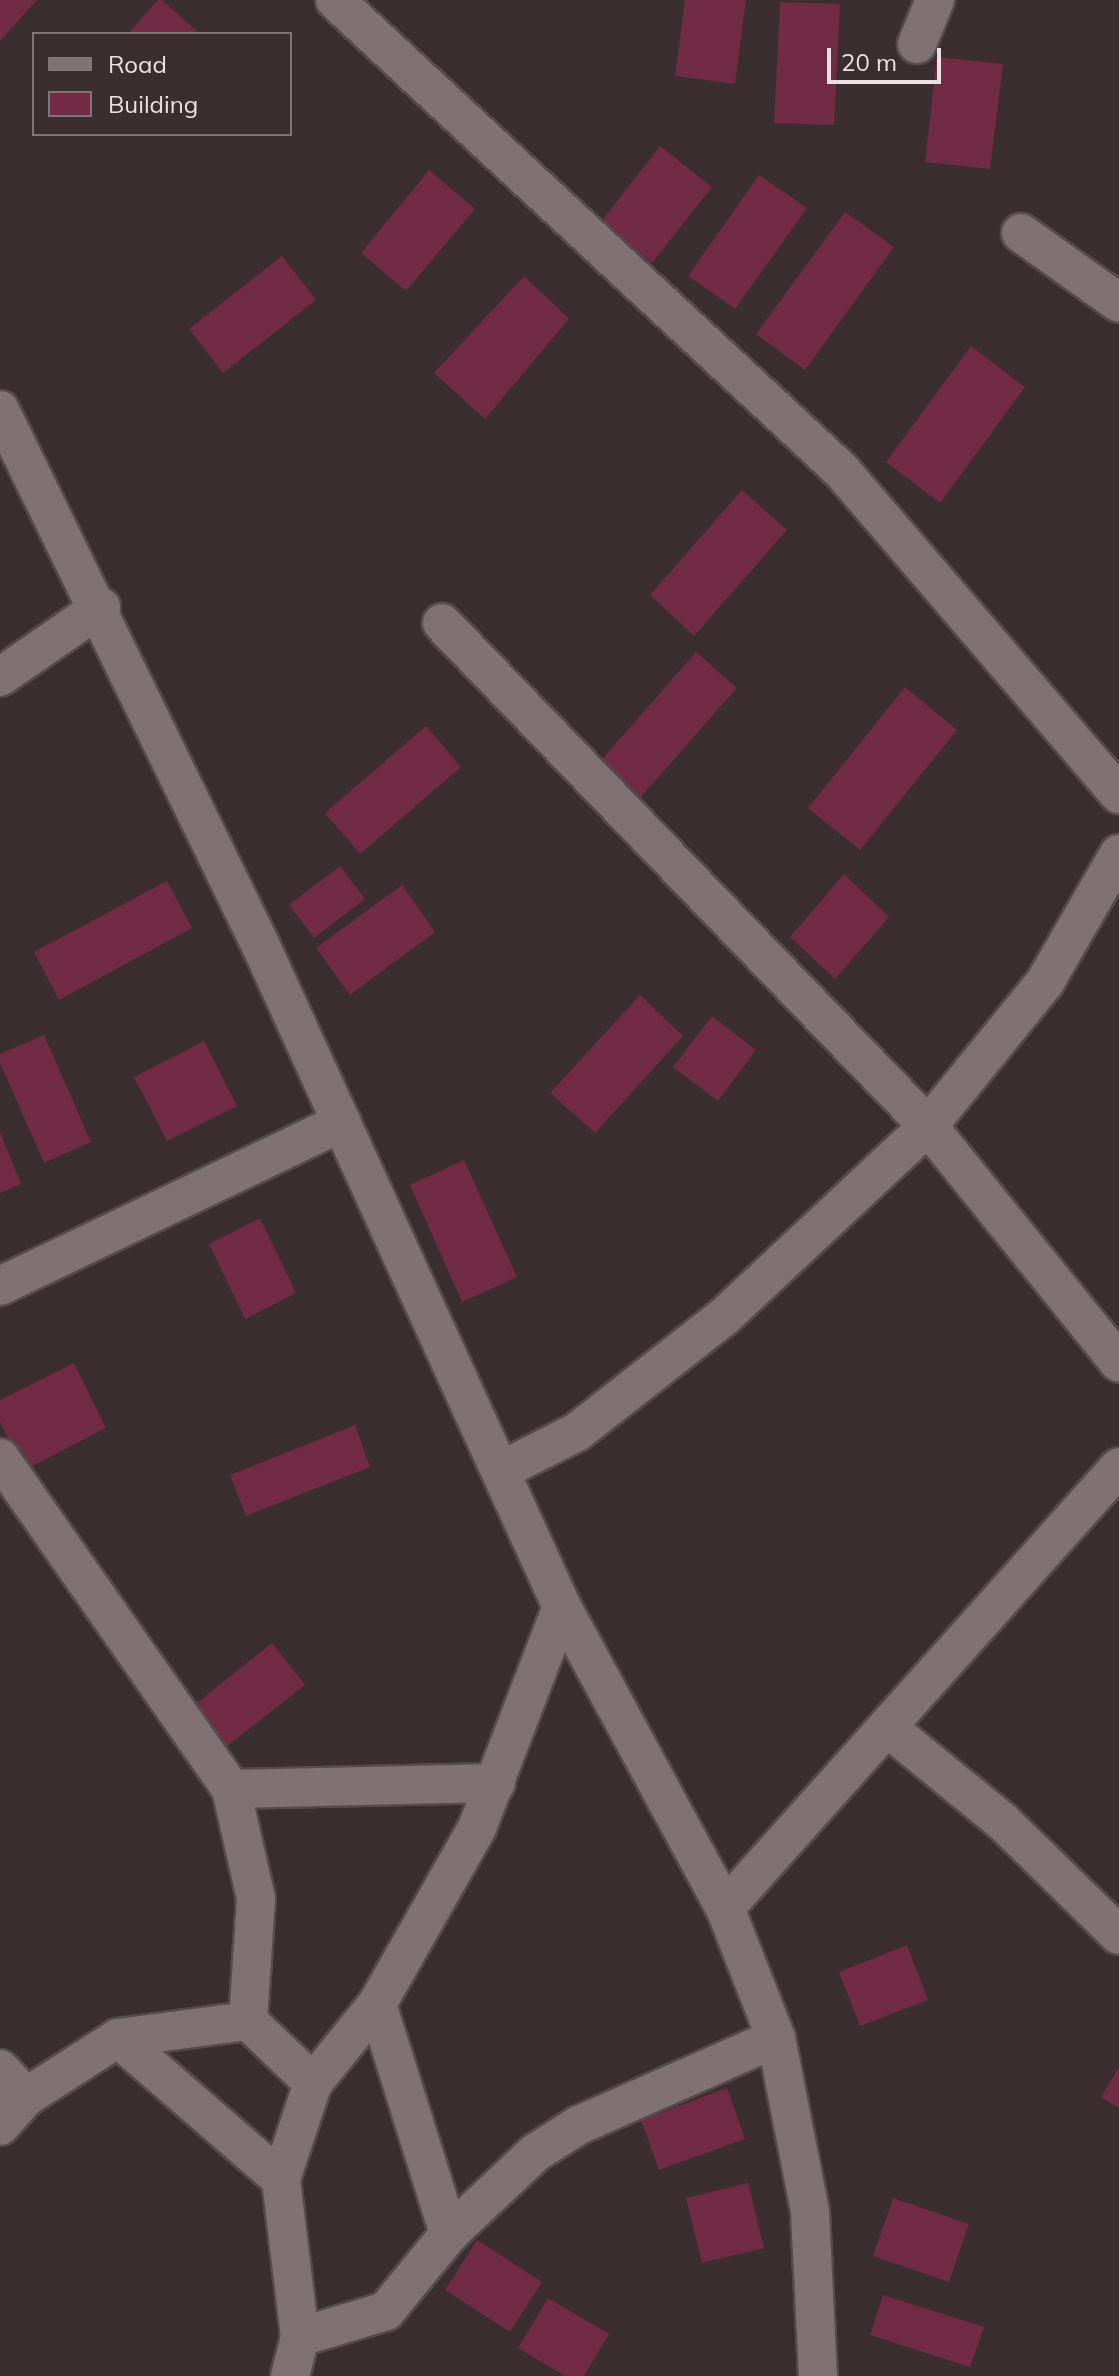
<!DOCTYPE html>
<html>
<head>
<meta charset="utf-8">
<style>
	body { margin:0 }
	#map { position:relative; width:1119px; height:2376px; overflow:hidden; background:#3a2e31; font-family:Mulish,sans-serif }
	div>[style] { position:absolute }
	.building>* { inset:0; background:#722b44 }
	.roads { filter:drop-shadow(2px 0 #554b4d) drop-shadow(-2px 0 #554b4d) drop-shadow(0 2px #554b4d) drop-shadow(0 -2px #554b4d) }
	.minor>* { height:38px; margin:-19px; padding:0 19px; transform-origin:19px; border-radius:19px; background:#7f7174 }
	span { translate:-50% -50%; white-space:nowrap; text-align:center; line-height:1.15; -webkit-text-stroke:7px #3a2e31; paint-order:stroke }
	.legend { position:absolute; left:32px; top:32px; width:260px; height:104px; box-sizing:border-box; background:#3a2e31; border:2px solid #807578; margin:0; padding:10px 14px; list-style:none; font-size:24px; color:#e8e0e2 }
	.legend li { display:flex; align-items:center; gap:16px; height:40px }
	.legend b { width:40px; border:2px solid #807578 }
	.scale { position:absolute; left:827px; top:48px; width:114px; height:36px; box-sizing:border-box; border:4px solid #e8e0e2; border-top:0; padding-left:10px; font-size:24px; line-height:28px; white-space:nowrap; color:#e8e0e2; -webkit-text-stroke:6px #3a2e31; paint-order:stroke }
</style>
</head>
<body>
<div id="map">
	<div class="building">
		<i style="clip-path:polygon(0 0,37px 0,0 41px)"></i>
		<i style="clip-path:polygon(158px 0,162px 0,200px 34px,128px 34px)"></i>
		<i style="clip-path:polygon(685px 0,746px 0,735px 84px,675px 76px)"></i>
		<i style="clip-path:polygon(780px 2px,840px 4px,834px 125px,774px 123px)"></i>
		<i style="clip-path:polygon(937px 57px,1003px 64px,990px 169px,925px 162px)"></i>
		<i style="clip-path:polygon(660px 146px,712px 187px,652px 263px,600px 223px)"></i>
		<i style="clip-path:polygon(429px 170px,475px 209px,406px 291px,361px 253px)"></i>
		<i style="clip-path:polygon(759px 175px,807px 208px,735px 309px,688px 276px)"></i>
		<i style="clip-path:polygon(845px 212px,894px 247px,805px 370px,756px 334px)"></i>
		<i style="clip-path:polygon(282px 256px,316px 300px,223px 373px,189px 329px)"></i>
		<i style="clip-path:polygon(524px 276px,569px 319px,485px 419px,434px 373px)"></i>
		<i style="clip-path:polygon(971px 346px,1025px 387px,940px 503px,886px 462px)"></i>
		<i style="clip-path:polygon(742px 490px,787px 530px,694px 636px,650px 595px)"></i>
		<i style="clip-path:polygon(696px 652px,737px 688px,638px 800px,598px 764px)"></i>
		<i style="clip-path:polygon(905px 687px,957px 730px,860px 850px,808px 808px)"></i>
		<i style="clip-path:polygon(426px 726px,461px 767px,360px 854px,325px 813px)"></i>
		<i style="clip-path:polygon(340px 866px,365px 899px,314px 938px,289px 905px)"></i>
		<i style="clip-path:polygon(844px 874px,889px 917px,835px 979px,790px 937px)"></i>
		<i style="clip-path:polygon(167px 881px,192px 928px,59px 1000px,34px 952px)"></i>
		<i style="clip-path:polygon(402px 885px,435px 932px,350px 995px,316px 948px)"></i>
		<i style="clip-path:polygon(640px 995px,683px 1036px,595px 1133px,550px 1093px)"></i>
		<i style="clip-path:polygon(712px 1016px,756px 1050px,718px 1101px,673px 1067px)"></i>
		<i style="clip-path:polygon(44px 1035px,91px 1142px,44px 1163px,0 1063px,0 1054px)"></i>
		<i style="clip-path:polygon(204px 1041px,237px 1106px,167px 1141px,134px 1077px)"></i>
		<i style="clip-path:polygon(0 1132px,21px 1184px,0 1193px)"></i>
		<i style="clip-path:polygon(464px 1160px,517px 1277px,462px 1302px,410px 1185px)"></i>
		<i style="clip-path:polygon(260px 1218px,296px 1293px,245px 1319px,209px 1244px)"></i>
		<i style="clip-path:polygon(74px 1363px,106px 1428px,24px 1470px,0 1422px,0 1400px)"></i>
		<i style="clip-path:polygon(355px 1425px,370px 1467px,246px 1516px,230px 1475px)"></i>
		<i style="clip-path:polygon(272px 1643px,305px 1685px,217px 1754px,184px 1713px)"></i>
		<i style="clip-path:polygon(907px 1945px,928px 2000px,860px 2026px,839px 1972px)"></i>
		<i style="clip-path:polygon(1119px 2067px,1119px 2108px,1101px 2097px)"></i>
		<i style="clip-path:polygon(727px 2088px,745px 2139px,659px 2170px,641px 2120px)"></i>
		<i style="clip-path:polygon(748px 2183px,764px 2248px,702px 2263px,686px 2198px)"></i>
		<i style="clip-path:polygon(893px 2198px,969px 2224px,949px 2282px,873px 2256px)"></i>
		<i style="clip-path:polygon(477px 2240px,542px 2282px,510px 2332px,445px 2290px)"></i>
		<i style="clip-path:polygon(883px 2295px,984px 2327px,970px 2367px,870px 2335px)"></i>
		<i style="clip-path:polygon(548px 2298px,609px 2334px,584px 2376px,565px 2376px,518px 2348px)"></i>
	</div>
	<div class="roads">
		<div class="minor">
			<i style="left:335px;top:0;width:691px;rotate:42.89deg"></i>
			<i style="left:841px;top:470px;width:427px;rotate:49.4deg"></i>
			<i style="left:917px;top:44px;width:48px;rotate:-67.8deg"></i>
			<i style="left:1021px;top:233px;width:120px;rotate:35.5deg"></i>
			<i style="left:0;top:410px;width:596px;rotate:64.04deg"></i>
			<i style="left:261px;top:946px;width:726px;rotate:65.52deg"></i>
			<i style="left:562px;top:1607px;width:342px;rotate:61.6deg"></i>
			<i style="left:725px;top:1908px;width:140px;rotate:68.6deg"></i>
			<i style="left:776px;top:2038px;width:177px;rotate:78.9deg"></i>
			<i style="left:810px;top:2212px;width:164px;rotate:87.2deg"></i>
			<i style="left:442px;top:623px;width:699px;rotate:45.98deg"></i>
			<i style="left:928px;top:1126px;width:304px;rotate:51.1deg"></i>
			<i style="left:0;top:677px;width:123px;rotate:-34.7deg"></i>
			<i style="left:0;top:1286px;width:379px;rotate:-25.6deg"></i>
			<i style="left:0;top:1458px;width:404px;rotate:55.1deg"></i>
			<i style="left:231px;top:1789px;width:112px;rotate:77.1deg"></i>
			<i style="left:256px;top:1898px;width:123px;rotate:93.7deg"></i>
			<i style="left:502px;top:1470px;width:84px;rotate:-26.9deg"></i>
			<i style="left:577px;top:1432px;width:188px;rotate:-38.1deg"></i>
			<i style="left:725px;top:1316px;width:278px;rotate:-43.1deg"></i>
			<i style="left:928px;top:1126px;width:186px;rotate:-50.9deg"></i>
			<i style="left:1045px;top:982px;width:148px;rotate:-60deg"></i>
			<i style="left:888px;top:1728px;width:147px;rotate:39.2deg"></i>
			<i style="left:1002px;top:1821px;width:163px;rotate:44.3deg"></i>
			<i style="left:231px;top:1789px;width:265px;rotate:-1.3deg"></i>
			<i style="left:725px;top:1908px;width:591px;rotate:-48.22deg"></i>
			<i style="left:377px;top:2004px;width:241px;rotate:72.6deg"></i>
			<i style="left:118px;top:2038px;width:216px;rotate:40.9deg"></i>
			<i style="left:0;top:2069px;width:38px;rotate:47deg"></i>
			<i style="left:0;top:2126px;width:39px;rotate:-48deg"></i>
			<i style="left:26px;top:2097px;width:109px;rotate:-32.7deg"></i>
			<i style="left:118px;top:2038px;width:131px;rotate:-7.5deg"></i>
			<i style="left:248px;top:2021px;width:90px;rotate:43.6deg"></i>
			<i style="left:300px;top:2337px;width:90px;rotate:-16.8deg"></i>
			<i style="left:386px;top:2311px;width:99px;rotate:-50.7deg"></i>
			<i style="left:449px;top:2234px;width:118px;rotate:-43.3deg"></i>
			<i style="left:535px;top:2153px;width:52px;rotate:-32.5deg"></i>
			<i style="left:579px;top:2125px;width:215px;rotate:-23.8deg"></i>
			<i style="left:290px;top:2376px;width:40px;rotate:-75.6deg"></i>
			<i style="left:300px;top:2337px;width:159px;rotate:-96.9deg"></i>
			<i style="left:281px;top:2179px;width:101px;rotate:-71.6deg"></i>
			<i style="left:313px;top:2083px;width:102px;rotate:-51deg"></i>
			<i style="left:377px;top:2004px;width:202px;rotate:-60.4deg"></i>
			<i style="left:477px;top:1828px;width:237px;rotate:-69deg"></i>
		</div>
	</div>
	<ul class="legend">
	<li><b style="height:10px;background:#7f7174"></b>Road</li>
	<li><b style="height:22px;background:#722b44"></b>Building</li>
	</ul>
	<div class="scale">20 m</div>
</div>
</body>
</html>
